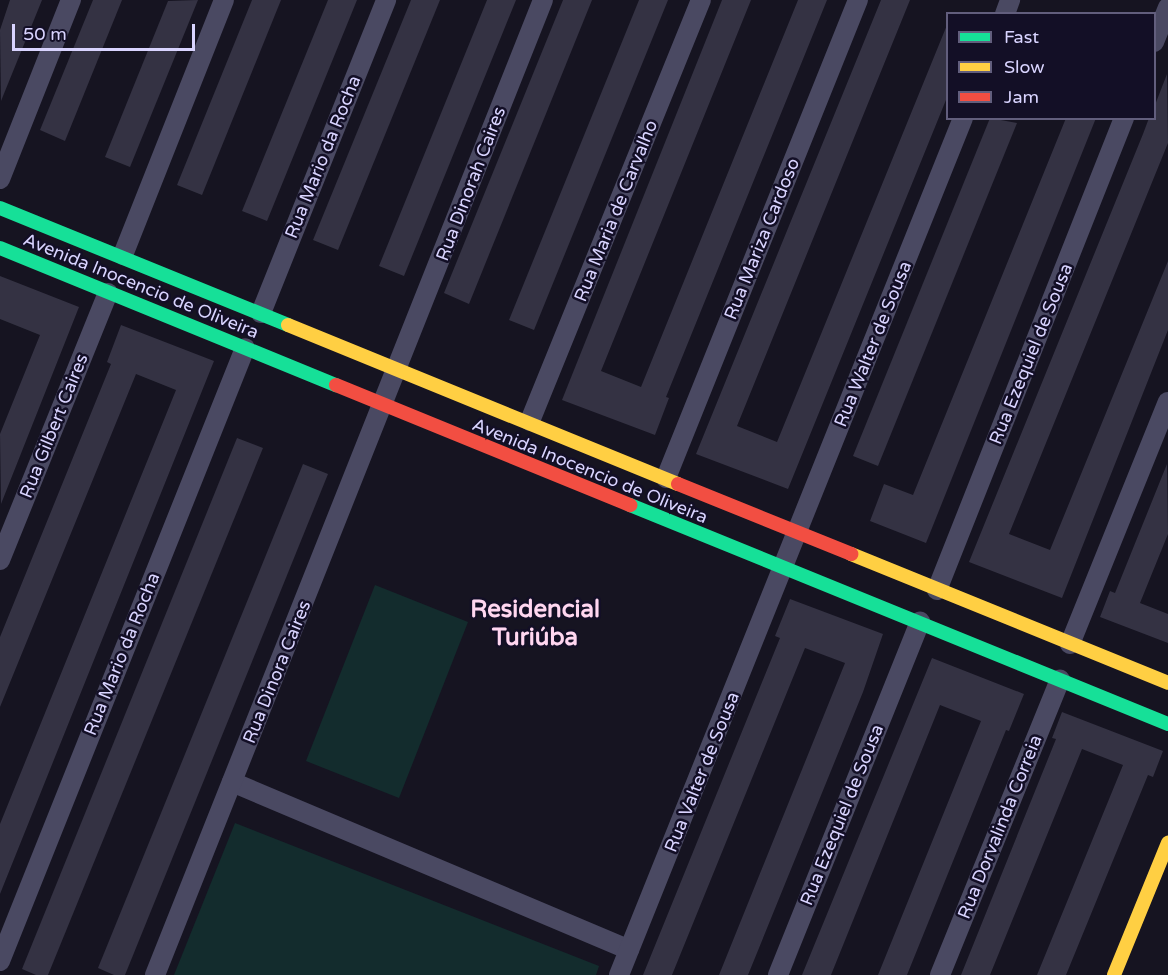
<!DOCTYPE html>
<html>
<head>
<meta charset="utf-8">
<style>
	body { margin:0 }
	#map { position:relative; width:1168px; height:975px; overflow:hidden; background:#161421; font-family:"Varela Round",sans-serif }
	div>[style] { position:absolute }
	.green>* { inset:0; background:#132c2d }
	.building>* { inset:0; background:#343243 }
	.street>* { height:20px; margin:-10px; padding:0 10px; transform-origin:10px; border-radius:10px; background:#4a4962 }
	.fast>* { height:14px; margin:-7px; padding:0 7px; transform-origin:7px; border-radius:7px; background:#16e098 }
	.slow>* { height:14px; margin:-7px; padding:0 7px; transform-origin:7px; border-radius:7px; background:#ffcf43 }
	.jam>* { height:14px; margin:-7px; padding:0 7px; transform-origin:7px; border-radius:7px; background:#f24e42 }
	span { translate:-50% -50%; white-space:nowrap; text-align:center; line-height:1.15; -webkit-text-stroke:5px #130f26; paint-order:stroke }
	.street-label { font-size:18px; color:#d9d4ff }
	.district-label { font-size:24px; color:#ffd6f0; font-weight:700 }
	.legend { position:absolute; left:946px; top:12px; width:210px; height:108px; box-sizing:border-box; background:#130f26; border:2px solid #625e7d; margin:0; padding:8px 10px; list-style:none; font-size:18px; color:#d9d4ff }
	.legend li { display:flex; align-items:center; gap:12px; height:30px }
	.legend b { width:30px; border:2px solid #625e7d }
	.scale { position:absolute; left:12px; top:24px; width:183px; height:27px; box-sizing:border-box; border:3px solid #d9d4ff; border-top:0; padding-left:8px; font-size:18px; line-height:21px; white-space:nowrap; color:#d9d4ff; -webkit-text-stroke:4px #130f26; paint-order:stroke }
</style>
</head>
<body>
<div id="map">
	<div class="green">
		<i style="clip-path:polygon(375px 585px,468px 622px,399px 798px,306px 761px)"></i>
		<i style="clip-path:polygon(235px 823px,599px 966px,596px 975px,174px 975px)"></i>
	</div>
	<div class="building">
		<i style="clip-path:polygon(10px 0,42px 0,1px 101px,0 30px)"></i>
		<i style="clip-path:polygon(93px 0,122px 0,65px 141px,40px 130px)"></i>
		<i style="clip-path:polygon(198px 0,130px 167px,105px 157px,168px 1px)"></i>
		<i style="clip-path:polygon(252px 0,281px 0,202px 195px,177px 185px)"></i>
		<i style="clip-path:polygon(328px 0,357px 0,267px 221px,242px 211px)"></i>
		<i style="clip-path:polygon(411px 0,440px 0,338px 250px,313px 240px)"></i>
		<i style="clip-path:polygon(487px 0,516px 0,404px 276px,379px 266px)"></i>
		<i style="clip-path:polygon(563px 0,592px 0,469px 304px,444px 293px)"></i>
		<i style="clip-path:polygon(639px 0,668px 0,534px 330px,509px 320px)"></i>
		<i style="clip-path:polygon(722px 0,751px 0,601px 371px,641px 387px,798px 0,827px 0,666px 397px,669px 398px,655px 435px,562px 400px)"></i>
		<i style="clip-path:polygon(881px 0,910px 0,737px 426px,777px 442px,947px 25px,948px 95px,788px 489px,696px 454px)"></i>
		<i style="clip-path:polygon(1167px 74px,1168px 143px,1009px 534px,1050px 550px,1168px 261px,1168px 330px,1062px 598px,969px 562px,1143px 134px,1149px 118px,1155px 118px,1155px 105px)"></i>
		<i style="clip-path:polygon(990px 118px,1017px 123px,878px 466px,853px 456px)"></i>
		<i style="clip-path:polygon(1066px 118px,1096px 118px,926px 543px,870px 521px,884px 484px,913px 495px)"></i>
		<i style="clip-path:polygon(0 276px,79px 307px,1px 504px,0 434px,40px 335px,0 319px)"></i>
		<i style="clip-path:polygon(121px 325px,214px 361px,0 894px,0 824px,176px 390px,136px 374px,0 707px,0 637px,111px 364px,107px 362px)"></i>
		<i style="clip-path:polygon(237px 438px,263px 448px,48px 975px,36px 975px,22px 969px)"></i>
		<i style="clip-path:polygon(303px 464px,328px 474px,125px 975px,114px 975px,98px 968px)"></i>
		<i style="clip-path:polygon(1167px 464px,1168px 534px,1140px 603px,1168px 614px,1168px 643px,1100px 617px,1110px 591px,1115px 593px)"></i>
		<i style="clip-path:polygon(790px 599px,883px 634px,863px 692px,748px 975px,719px 975px,845px 663px,805px 648px,672px 975px,643px 975px,780px 638px,775px 636px)"></i>
		<i style="clip-path:polygon(932px 658px,1024px 694px,1009px 731px,1006px 730px,907px 975px,878px 975px,981px 721px,940px 705px,831px 975px,802px 975px)"></i>
		<i style="clip-path:polygon(1062px 712px,1163px 751px,1153px 777px,1148px 775px,1066px 975px,1037px 975px,1123px 765px,1082px 749px,990px 975px,961px 975px,1056px 739px,1052px 738px)"></i>
	</div>
	<div class="street">
		<i style="left:1005px;top:14px;width:15px;rotate:-70deg"></i>
		<i style="left:1154px;top:42px;width:37px;rotate:-68deg"></i>
		<i style="left:0;top:179px;width:193px;rotate:-68.4deg"></i>
		<i style="left:123px;top:255px;width:274px;rotate:-68.4deg"></i>
		<i style="left:261px;top:313px;width:337px;rotate:-68.2deg"></i>
		<i style="left:530px;top:421px;width:454px;rotate:-67.9deg"></i>
		<i style="left:666px;top:478px;width:515px;rotate:-68.12deg"></i>
		<i style="left:0;top:560px;width:288px;rotate:-68deg"></i>
		<i style="left:937px;top:590px;width:508px;rotate:-68.39deg"></i>
		<i style="left:1070px;top:644px;width:261px;rotate:-68deg"></i>
		<i style="left:232px;top:782px;width:431px;rotate:22.9deg"></i>
		<i style="left:0;top:961px;width:660px;rotate:-68.21deg"></i>
		<i style="left:155px;top:975px;width:1049px;rotate:-68.3deg"></i>
		<i style="left:619px;top:975px;width:923px;rotate:-68.13deg"></i>
		<i style="left:778px;top:975px;width:381px;rotate:-68.1deg"></i>
		<i style="left:940px;top:975px;width:319px;rotate:-67.9deg"></i>
	</div>
	<div class="fast">
		<i style="left:0;top:208px;width:311px;rotate:22.1deg"></i>
		<i style="left:0;top:248px;width:363px;rotate:22.2deg"></i>
		<i style="left:630px;top:505px;width:581px;rotate:22.15deg"></i>
	</div>
	<div class="slow">
		<i style="left:288px;top:325px;width:421px;rotate:22.2deg"></i>
		<i style="left:851px;top:554px;width:342px;rotate:22.1deg"></i>
		<i style="left:1114px;top:975px;width:143px;rotate:-67.8deg"></i>
	</div>
	<div class="jam">
		<i style="left:336px;top:385px;width:318px;rotate:22.2deg"></i>
		<i style="left:678px;top:484px;width:187px;rotate:22deg"></i>
	</div>
	<div class="street-label">
		<span style="left:323px;top:157px;rotate:-68deg">Rua Mario da Rocha</span>
		<span style="left:471px;top:184px;rotate:-69deg">Rua Dinorah Caires</span>
		<span style="left:616px;top:211px;rotate:-68deg">Rua Maria de Carvalho</span>
		<span style="left:762px;top:239px;rotate:-68deg">Rua Mariza Cardoso</span>
		<span style="left:141px;top:286px;rotate:22deg">Avenida Inocencio de Oliveira</span>
		<span style="left:873px;top:344px;rotate:-68deg">Rua Walter de Sousa</span>
		<span style="left:1031px;top:354px;rotate:-68deg">Rua Ezequiel de Sousa</span>
		<span style="left:54px;top:426px;rotate:-68deg">Rua Gilbert Caires</span>
		<span style="left:590px;top:471px;rotate:22deg">Avenida Inocencio de Oliveira</span>
		<span style="left:122px;top:654px;rotate:-68deg">Rua Mario da Rocha</span>
		<span style="left:277px;top:672px;rotate:-68deg">Rua Dinora Caires</span>
		<span style="left:702px;top:772px;rotate:-68deg">Rua Valter de Sousa</span>
		<span style="left:842px;top:815px;rotate:-68deg">Rua Ezequiel de Sousa</span>
		<span style="left:1000px;top:827px;rotate:-68deg">Rua Dorvalinda Correia</span>
	</div>
	<div class="district-label">
		<span style="left:535px;top:624px">Residencial<br>Turiúba</span>
	</div>
	<ul class="legend">
	<li><b style="height:8px;background:#16e098"></b>Fast</li>
	<li><b style="height:8px;background:#ffcf43"></b>Slow</li>
	<li><b style="height:8px;background:#f24e42"></b>Jam</li>
	</ul>
	<div class="scale">50 m</div>
</div>
</body>
</html>
